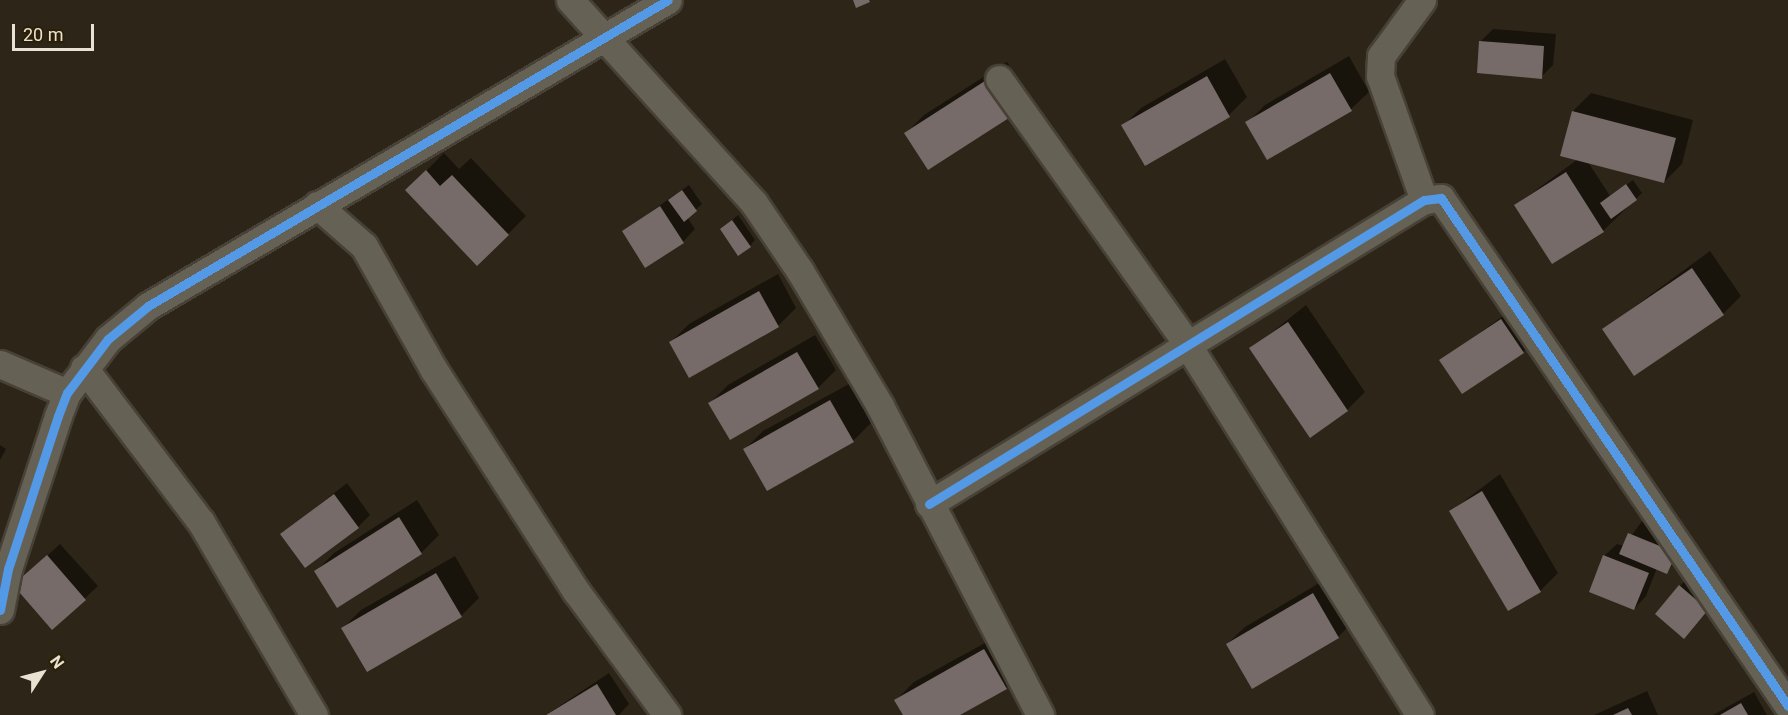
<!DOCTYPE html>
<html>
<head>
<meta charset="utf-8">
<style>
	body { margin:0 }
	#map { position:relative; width:1788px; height:715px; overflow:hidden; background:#2d2618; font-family:Roboto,sans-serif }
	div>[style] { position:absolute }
	.shadow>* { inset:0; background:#0007 }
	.building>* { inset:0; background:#766b69 }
	.roads { filter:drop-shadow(2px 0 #474137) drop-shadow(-2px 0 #474137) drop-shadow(0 2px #474137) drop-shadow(0 -2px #474137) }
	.minor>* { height:27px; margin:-13.5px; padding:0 13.5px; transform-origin:13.5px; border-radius:13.5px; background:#666155 }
	.cycleway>* { height:9px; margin:-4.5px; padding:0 4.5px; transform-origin:4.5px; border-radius:4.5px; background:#5399e6 }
	span { translate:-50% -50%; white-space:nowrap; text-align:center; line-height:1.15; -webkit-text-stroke:6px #2b2006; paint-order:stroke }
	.north { position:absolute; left:12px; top:643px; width:60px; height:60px; -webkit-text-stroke:4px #2b2006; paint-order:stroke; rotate:54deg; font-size:16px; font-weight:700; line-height:24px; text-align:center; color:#e9e2d3 }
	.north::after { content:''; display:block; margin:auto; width:21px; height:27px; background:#e9e2d3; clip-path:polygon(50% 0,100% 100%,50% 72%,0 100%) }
	.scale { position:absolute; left:12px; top:24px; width:82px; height:27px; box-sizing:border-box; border:3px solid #e9e2d3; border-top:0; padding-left:8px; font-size:18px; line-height:21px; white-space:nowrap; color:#e9e2d3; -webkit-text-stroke:4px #2b2006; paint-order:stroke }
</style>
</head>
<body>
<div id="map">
	<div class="shadow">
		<i style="clip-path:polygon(1493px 29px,1556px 34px,1553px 65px,1541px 77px,1480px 42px)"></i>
		<i style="clip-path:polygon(1349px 56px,1369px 92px,1351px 109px,1268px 158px,1247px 123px,1265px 105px)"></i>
		<i style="clip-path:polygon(1225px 59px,1247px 97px,1229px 115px,1145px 164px,1123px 126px,1141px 108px)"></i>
		<i style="clip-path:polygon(1007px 62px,1029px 97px,1011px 115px,906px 133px,924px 115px)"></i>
		<i style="clip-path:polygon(1591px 93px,1693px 120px,1682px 164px,1664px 182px,1588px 162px,1610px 196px,1633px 180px,1642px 193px,1603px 231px,1516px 205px,1578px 159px,1562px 155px,1573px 111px)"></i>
		<i style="clip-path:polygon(444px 153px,459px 169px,471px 158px,526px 216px,508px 234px,407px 190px)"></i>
		<i style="clip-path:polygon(689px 185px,702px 204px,687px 217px,695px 229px,683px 242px,623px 231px)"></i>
		<i style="clip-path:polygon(738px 215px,755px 240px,750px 246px,722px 229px)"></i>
		<i style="clip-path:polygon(1710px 251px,1741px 296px,1723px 314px,1604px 329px)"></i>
		<i style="clip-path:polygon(778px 274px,796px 308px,778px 326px,671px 342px,689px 324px)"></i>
		<i style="clip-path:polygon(1306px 305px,1365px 392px,1347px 410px,1251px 349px)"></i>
		<i style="clip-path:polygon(1514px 308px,1535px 340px,1523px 352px,1441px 361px)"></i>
		<i style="clip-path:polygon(815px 335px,836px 370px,818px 388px,710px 403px,728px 385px)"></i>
		<i style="clip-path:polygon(849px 384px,871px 423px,853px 441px,745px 449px,763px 431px)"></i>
		<i style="clip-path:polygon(0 445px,6px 449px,0 460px)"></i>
		<i style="clip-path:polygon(1500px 474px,1558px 573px,1540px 591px,1451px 511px)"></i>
		<i style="clip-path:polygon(347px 483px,370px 515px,358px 527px,282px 534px)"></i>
		<i style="clip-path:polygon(417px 500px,439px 535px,421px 553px,338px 606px,316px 571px,334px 553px)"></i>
		<i style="clip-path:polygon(1642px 521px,1688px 541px,1667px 573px,1657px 568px,1646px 596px,1634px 609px,1604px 556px,1617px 544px,1624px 546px)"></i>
		<i style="clip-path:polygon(60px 544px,98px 586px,53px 628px,15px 585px)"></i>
		<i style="clip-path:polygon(455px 556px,479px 598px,461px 616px,343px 628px,361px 610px)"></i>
		<i style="clip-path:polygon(1692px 574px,1720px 597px,1696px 624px,1680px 586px)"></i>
		<i style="clip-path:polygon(1331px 576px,1356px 619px,1338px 637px,1227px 644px,1245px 627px)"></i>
		<i style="clip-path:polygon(1003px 633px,1024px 670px,1006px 688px,957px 715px,905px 715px,896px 700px,914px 682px)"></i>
		<i style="clip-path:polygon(609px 673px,629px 704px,619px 715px,546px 715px)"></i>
		<i style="clip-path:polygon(1647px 691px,1658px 715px,1594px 715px)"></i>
		<i style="clip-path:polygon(1754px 692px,1767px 715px,1713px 715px)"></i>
	</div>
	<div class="building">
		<i style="clip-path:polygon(853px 0,869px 0,870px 2px,856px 8px)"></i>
		<i style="clip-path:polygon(1479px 41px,1544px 46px,1542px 79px,1477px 73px)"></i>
		<i style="clip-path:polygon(1330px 73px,1352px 111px,1267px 160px,1245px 122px)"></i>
		<i style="clip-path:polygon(1207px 76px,1230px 117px,1145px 166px,1121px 125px)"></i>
		<i style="clip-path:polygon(988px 79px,1012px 116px,928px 170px,904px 133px)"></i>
		<i style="clip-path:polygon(1572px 111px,1676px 138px,1664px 183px,1560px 156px)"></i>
		<i style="clip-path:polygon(426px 170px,440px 186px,452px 175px,509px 235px,477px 266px,405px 190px)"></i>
		<i style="clip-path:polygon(1566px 172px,1604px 232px,1552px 264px,1514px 205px)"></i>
		<i style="clip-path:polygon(1626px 184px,1637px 200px,1611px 219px,1600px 203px)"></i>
		<i style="clip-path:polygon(682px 190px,697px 211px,684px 222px,668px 200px)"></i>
		<i style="clip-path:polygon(660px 206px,684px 243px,645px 268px,622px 231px)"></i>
		<i style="clip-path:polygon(732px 220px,751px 247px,738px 256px,720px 229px)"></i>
		<i style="clip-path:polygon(1692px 268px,1724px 315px,1634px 376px,1602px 329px)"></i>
		<i style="clip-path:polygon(759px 291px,779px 327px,689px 378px,669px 342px)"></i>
		<i style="clip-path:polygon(1501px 319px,1524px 353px,1462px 394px,1439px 360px)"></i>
		<i style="clip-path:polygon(1288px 322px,1348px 411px,1310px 438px,1249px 348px)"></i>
		<i style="clip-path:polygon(797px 352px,819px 389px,730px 440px,708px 403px)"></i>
		<i style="clip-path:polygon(830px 400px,854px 442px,767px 491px,743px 449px)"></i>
		<i style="clip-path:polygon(1482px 491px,1541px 592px,1508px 611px,1449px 511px)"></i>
		<i style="clip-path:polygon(334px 494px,359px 528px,305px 568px,280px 534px)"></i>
		<i style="clip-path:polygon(399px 517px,422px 554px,337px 608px,314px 571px)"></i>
		<i style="clip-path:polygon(1628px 533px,1677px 553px,1667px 574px,1619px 554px)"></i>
		<i style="clip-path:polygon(47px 555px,86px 600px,52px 630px,13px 585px)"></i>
		<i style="clip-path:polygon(1603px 555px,1649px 573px,1634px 610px,1589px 592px)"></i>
		<i style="clip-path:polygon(436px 573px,462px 617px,367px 672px,341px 628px)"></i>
		<i style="clip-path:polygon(1679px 585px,1708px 610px,1684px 639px,1655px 614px)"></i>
		<i style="clip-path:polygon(1313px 593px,1339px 638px,1252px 689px,1226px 644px)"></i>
		<i style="clip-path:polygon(984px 649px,1007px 689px,960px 715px,903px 715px,894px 700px)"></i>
		<i style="clip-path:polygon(597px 684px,616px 715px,546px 715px)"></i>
		<i style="clip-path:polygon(1741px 703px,1748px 715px,1720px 715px)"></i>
		<i style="clip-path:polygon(1628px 708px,1632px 715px,1613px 715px)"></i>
	</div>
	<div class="roads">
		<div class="minor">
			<i style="left:570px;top:0;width:274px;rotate:47.8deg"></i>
			<i style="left:754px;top:203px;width:82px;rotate:55.9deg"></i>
			<i style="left:800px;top:271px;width:157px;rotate:59.3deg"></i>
			<i style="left:880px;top:406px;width:348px;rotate:62.6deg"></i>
			<i style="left:1422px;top:0;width:69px;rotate:126.2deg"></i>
			<i style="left:1381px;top:56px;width:20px;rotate:93deg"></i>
			<i style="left:1380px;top:76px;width:132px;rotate:70.5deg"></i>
			<i style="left:999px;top:79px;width:325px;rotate:54.6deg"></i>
			<i style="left:1187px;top:344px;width:438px;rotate:57.9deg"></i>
			<i style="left:317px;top:205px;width:62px;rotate:41.1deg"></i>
			<i style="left:364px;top:246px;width:142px;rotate:60.6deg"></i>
			<i style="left:434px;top:370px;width:263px;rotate:57.3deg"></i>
			<i style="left:576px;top:591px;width:154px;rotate:53.7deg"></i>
			<i style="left:0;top:364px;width:73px;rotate:23.4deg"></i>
			<i style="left:84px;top:368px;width:193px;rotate:52.8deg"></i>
			<i style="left:201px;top:522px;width:224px;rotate:59.7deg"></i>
			<i style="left:929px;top:504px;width:581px;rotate:-31.56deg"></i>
			<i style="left:1424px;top:200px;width:17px;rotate:-7deg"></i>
			<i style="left:1441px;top:198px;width:615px;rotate:55.66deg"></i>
			<i style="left:0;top:610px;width:42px;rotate:-79deg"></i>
			<i style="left:8px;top:569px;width:161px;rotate:-71.9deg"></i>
			<i style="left:58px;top:416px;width:25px;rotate:-69deg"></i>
			<i style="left:67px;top:393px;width:68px;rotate:-52.8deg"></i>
			<i style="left:108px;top:339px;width:52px;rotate:-39.5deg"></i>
			<i style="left:148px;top:306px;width:603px;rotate:-30.48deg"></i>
		</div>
	</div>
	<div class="cycleway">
		<i style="left:929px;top:504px;width:581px;rotate:-31.56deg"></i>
		<i style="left:1424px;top:200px;width:17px;rotate:-7deg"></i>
		<i style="left:1441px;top:198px;width:615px;rotate:55.66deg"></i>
		<i style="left:0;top:610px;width:42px;rotate:-79deg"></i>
		<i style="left:8px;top:569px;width:161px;rotate:-71.9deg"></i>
		<i style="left:58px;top:416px;width:25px;rotate:-69deg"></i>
		<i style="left:67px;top:393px;width:68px;rotate:-52.8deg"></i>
		<i style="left:108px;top:339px;width:52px;rotate:-39.5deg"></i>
		<i style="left:148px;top:306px;width:603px;rotate:-30.48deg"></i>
	</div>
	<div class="north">N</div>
	<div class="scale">20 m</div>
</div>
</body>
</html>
